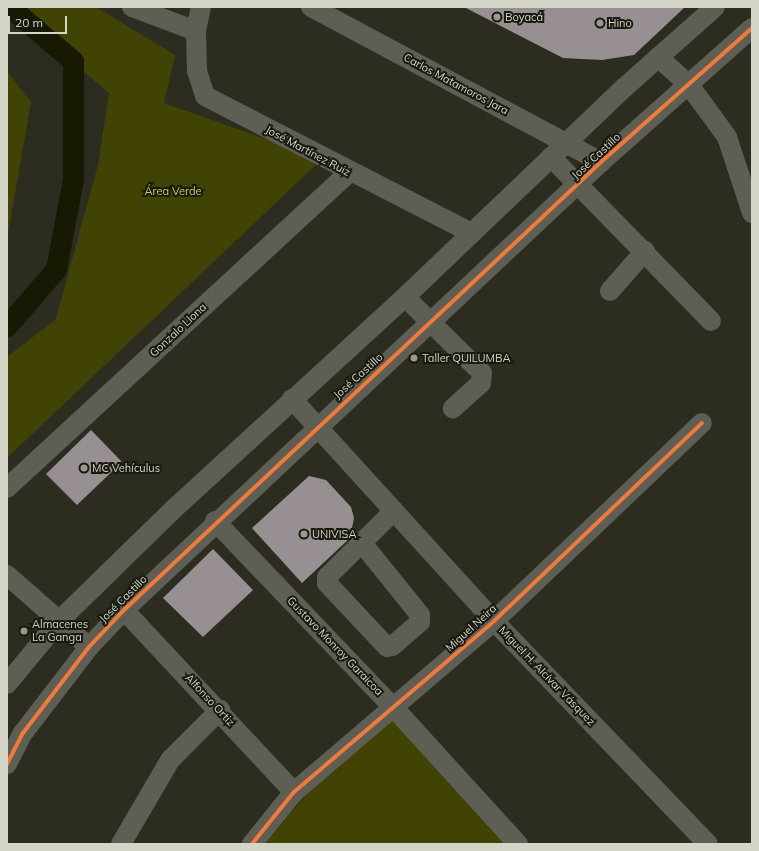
<!DOCTYPE html>
<html>
<head>
<meta charset="utf-8">
<style>
	body { margin:0 }
	#map { position:relative; width:759px; height:851px; overflow:hidden; background:#2c2d20; font-family:Mulish,sans-serif }
	div>[style] { position:absolute }
	.green>* { inset:0; background:#414304 }
	.canal>* { height:21px; margin:-10.5px; padding:0 10.5px; transform-origin:10.5px; border-radius:10.5px; background:#181903 }
	.building>* { inset:0; background:#978f92 }
	.minor>* { height:20px; margin:-10px; padding:0 10px; transform-origin:10px; border-radius:10px; background:#5d5e54 }
	.cycleway>* { height:4px; margin:-2px; padding:0 2px; transform-origin:2px; border-radius:2px; background:#f17a3a }
	.dots>* { width:11px; height:11px; translate:-50% -50%; box-sizing:border-box; border:2px solid #191a0f; border-radius:50% }
	span { translate:-50% -50%; white-space:nowrap; text-align:center; line-height:1.15; -webkit-text-stroke:4px #191a0f; paint-order:stroke }
	.poi-label { font-size:11px; color:#d3d5c6 }
	.left { translate:0 -50%; text-align:left }
	.street-label { font-size:11px; color:#d3d5c6 }
	.park-label { font-size:11px; color:#cad245 }
	.frame { position:absolute; inset:0; border:8px solid #d3d5c6; pointer-events:none }
	.scale { position:absolute; left:8px; top:16px; width:59px; height:18px; box-sizing:border-box; border:2px solid #d3d5c6; border-top:0; padding-left:5px; font-size:12px; line-height:14px; white-space:nowrap; color:#d3d5c6; -webkit-text-stroke:3px #191a0f; paint-order:stroke }
</style>
</head>
<body>
<div id="map">
	<div class="green">
		<i style="clip-path:polygon(7px 7px,96px 7px,175px 55px,164px 103px,322px 159px,7px 458px,7px 357px,56px 319px,98px 165px,109px 93px)"></i>
		<i style="clip-path:polygon(7px 71px,31px 102px,7px 239px)"></i>
		<i style="clip-path:polygon(396px 713px,515px 844px,265px 844px,310px 790px)"></i>
	</div>
	<div class="canal">
		<i style="left:7px;top:326px;width:75px;rotate:-49.3deg"></i>
		<i style="left:56px;top:269px;width:92px;rotate:-79.3deg"></i>
		<i style="left:73px;top:179px;width:118px;rotate:-90deg"></i>
		<i style="left:73px;top:61px;width:83px;rotate:-139.4deg"></i>
	</div>
	<div class="building">
		<i style="clip-path:polygon(464px 7px,685px 7px,634px 55px,602px 60px,563px 58px)"></i>
		<i style="clip-path:polygon(91px 430px,122px 462px,77px 505px,46px 474px)"></i>
		<i style="clip-path:polygon(309px 476px,326px 480px,351px 507px,354px 518px,350px 538px,302px 583px,252px 528px)"></i>
		<i style="clip-path:polygon(213px 549px,253px 590px,203px 637px,163px 598px)"></i>
	</div>
	<div class="minor">
		<i style="left:132px;top:7px;width:68px;rotate:20.6deg"></i>
		<i style="left:201px;top:7px;width:25px;rotate:102deg"></i>
		<i style="left:196px;top:31px;width:40px;rotate:88.6deg"></i>
		<i style="left:197px;top:71px;width:26px;rotate:72deg"></i>
		<i style="left:205px;top:96px;width:300px;rotate:27.2deg"></i>
		<i style="left:311px;top:7px;width:329px;rotate:28.1deg"></i>
		<i style="left:658px;top:57px;width:42px;rotate:42.1deg"></i>
		<i style="left:689px;top:85px;width:64px;rotate:53.8deg"></i>
		<i style="left:727px;top:137px;width:80px;rotate:71.8deg"></i>
		<i style="left:551px;top:157px;width:229px;rotate:45.7deg"></i>
		<i style="left:610px;top:291px;width:53px;rotate:-48.8deg"></i>
		<i style="left:405px;top:297px;width:108px;rotate:44.6deg"></i>
		<i style="left:482px;top:373px;width:10px;rotate:96deg"></i>
		<i style="left:481px;top:383px;width:38px;rotate:138deg"></i>
		<i style="left:292px;top:399px;width:300px;rotate:47.7deg"></i>
		<i style="left:494px;top:621px;width:309px;rotate:46.2deg"></i>
		<i style="left:7px;top:488px;width:464px;rotate:-42.7deg"></i>
		<i style="left:215px;top:521px;width:275px;rotate:46.3deg"></i>
		<i style="left:405px;top:720px;width:168px;rotate:47.7deg"></i>
		<i style="left:362px;top:543px;width:92px;rotate:51.1deg"></i>
		<i style="left:420px;top:615px;width:7px;rotate:90deg"></i>
		<i style="left:420px;top:622px;width:37px;rotate:139deg"></i>
		<i style="left:392px;top:646px;width:5px;rotate:169deg"></i>
		<i style="left:387px;top:647px;width:88px;rotate:-133.2deg"></i>
		<i style="left:327px;top:583px;width:6px;rotate:-90deg"></i>
		<i style="left:327px;top:577px;width:94px;rotate:-44.6deg"></i>
		<i style="left:7px;top:575px;width:109px;rotate:41.3deg"></i>
		<i style="left:124px;top:610px;width:249px;rotate:47deg"></i>
		<i style="left:7px;top:684px;width:83px;rotate:-50.4deg"></i>
		<i style="left:60px;top:620px;width:163px;rotate:-44.3deg"></i>
		<i style="left:177px;top:506px;width:309px;rotate:-42.5deg"></i>
		<i style="left:405px;top:297px;width:304px;rotate:-43.7deg"></i>
		<i style="left:625px;top:87px;width:120px;rotate:-41.6deg"></i>
		<i style="left:7px;top:764px;width:35px;rotate:-63deg"></i>
		<i style="left:23px;top:733px;width:108px;rotate:-52.5deg"></i>
		<i style="left:89px;top:647px;width:51px;rotate:-46.6deg"></i>
		<i style="left:124px;top:610px;width:654px;rotate:-43.2deg"></i>
		<i style="left:601px;top:162px;width:202px;rotate:-41.6deg"></i>
		<i style="left:121px;top:844px;width:97px;rotate:-59.7deg"></i>
		<i style="left:170px;top:760px;width:71px;rotate:-45deg"></i>
		<i style="left:252px;top:844px;width:67px;rotate:-51.1deg"></i>
		<i style="left:294px;top:792px;width:263px;rotate:-40.5deg"></i>
		<i style="left:494px;top:621px;width:287px;rotate:-43.6deg"></i>
	</div>
	<div class="cycleway">
		<i style="left:7px;top:764px;width:35px;rotate:-63deg"></i>
		<i style="left:23px;top:733px;width:108px;rotate:-52.5deg"></i>
		<i style="left:89px;top:647px;width:51px;rotate:-46.6deg"></i>
		<i style="left:124px;top:610px;width:654px;rotate:-43.2deg"></i>
		<i style="left:601px;top:162px;width:202px;rotate:-41.6deg"></i>
		<i style="left:252px;top:844px;width:67px;rotate:-51.1deg"></i>
		<i style="left:294px;top:792px;width:263px;rotate:-40.5deg"></i>
		<i style="left:494px;top:621px;width:287px;rotate:-43.6deg"></i>
	</div>
	<div class="dots">
		<i style="left:497px;top:17px;background:#999a8c"></i>
		<i style="left:600px;top:23px;background:#999a8c"></i>
		<i style="left:414px;top:358px;background:#999a8c"></i>
		<i style="left:84px;top:468px;background:#999a8c"></i>
		<i style="left:304px;top:534px;background:#999a8c"></i>
		<i style="left:24px;top:631px;background:#999a8c"></i>
	</div>
	<div class="poi-label">
		<span class="left" style="left:505px;top:17px">Boyacá</span>
		<span class="left" style="left:608px;top:23px">Hino</span>
		<span class="left" style="left:422px;top:358px">Taller QUILUMBA</span>
		<span class="left" style="left:92px;top:468px">MC Vehículus</span>
		<span class="left" style="left:312px;top:534px">UNIVISA</span>
		<span class="left" style="left:32px;top:631px">Almacenes<br>La Ganga</span>
	</div>
	<div class="street-label">
		<span style="left:456px;top:84px;rotate:28deg">Carlos Matamoros Jara</span>
		<span style="left:308px;top:151px;rotate:28deg">José Martínez Ruiz</span>
		<span style="left:596px;top:156px;rotate:-43deg">José Castillo</span>
		<span style="left:178px;top:330px;rotate:-43deg">Gonzalo Llona</span>
		<span style="left:358px;top:376px;rotate:-42deg">José Castillo</span>
		<span style="left:123px;top:599px;rotate:-45deg">José Castillo</span>
		<span style="left:471px;top:628px;rotate:-42deg">Miguel Neira</span>
		<span style="left:335px;top:646px;rotate:46deg">Gustavo Monroy Garaicoa</span>
		<span style="left:547px;top:676px;rotate:46deg">Miguel H. Alcívar Vásquez</span>
		<span style="left:210px;top:700px;rotate:47deg">Alfonso Ortiz</span>
	</div>
	<div class="park-label">
		<span style="left:173px;top:191px">Área Verde</span>
	</div>
	<div class="frame"></div>
	<div class="scale">20 m</div>
</div>
</body>
</html>
